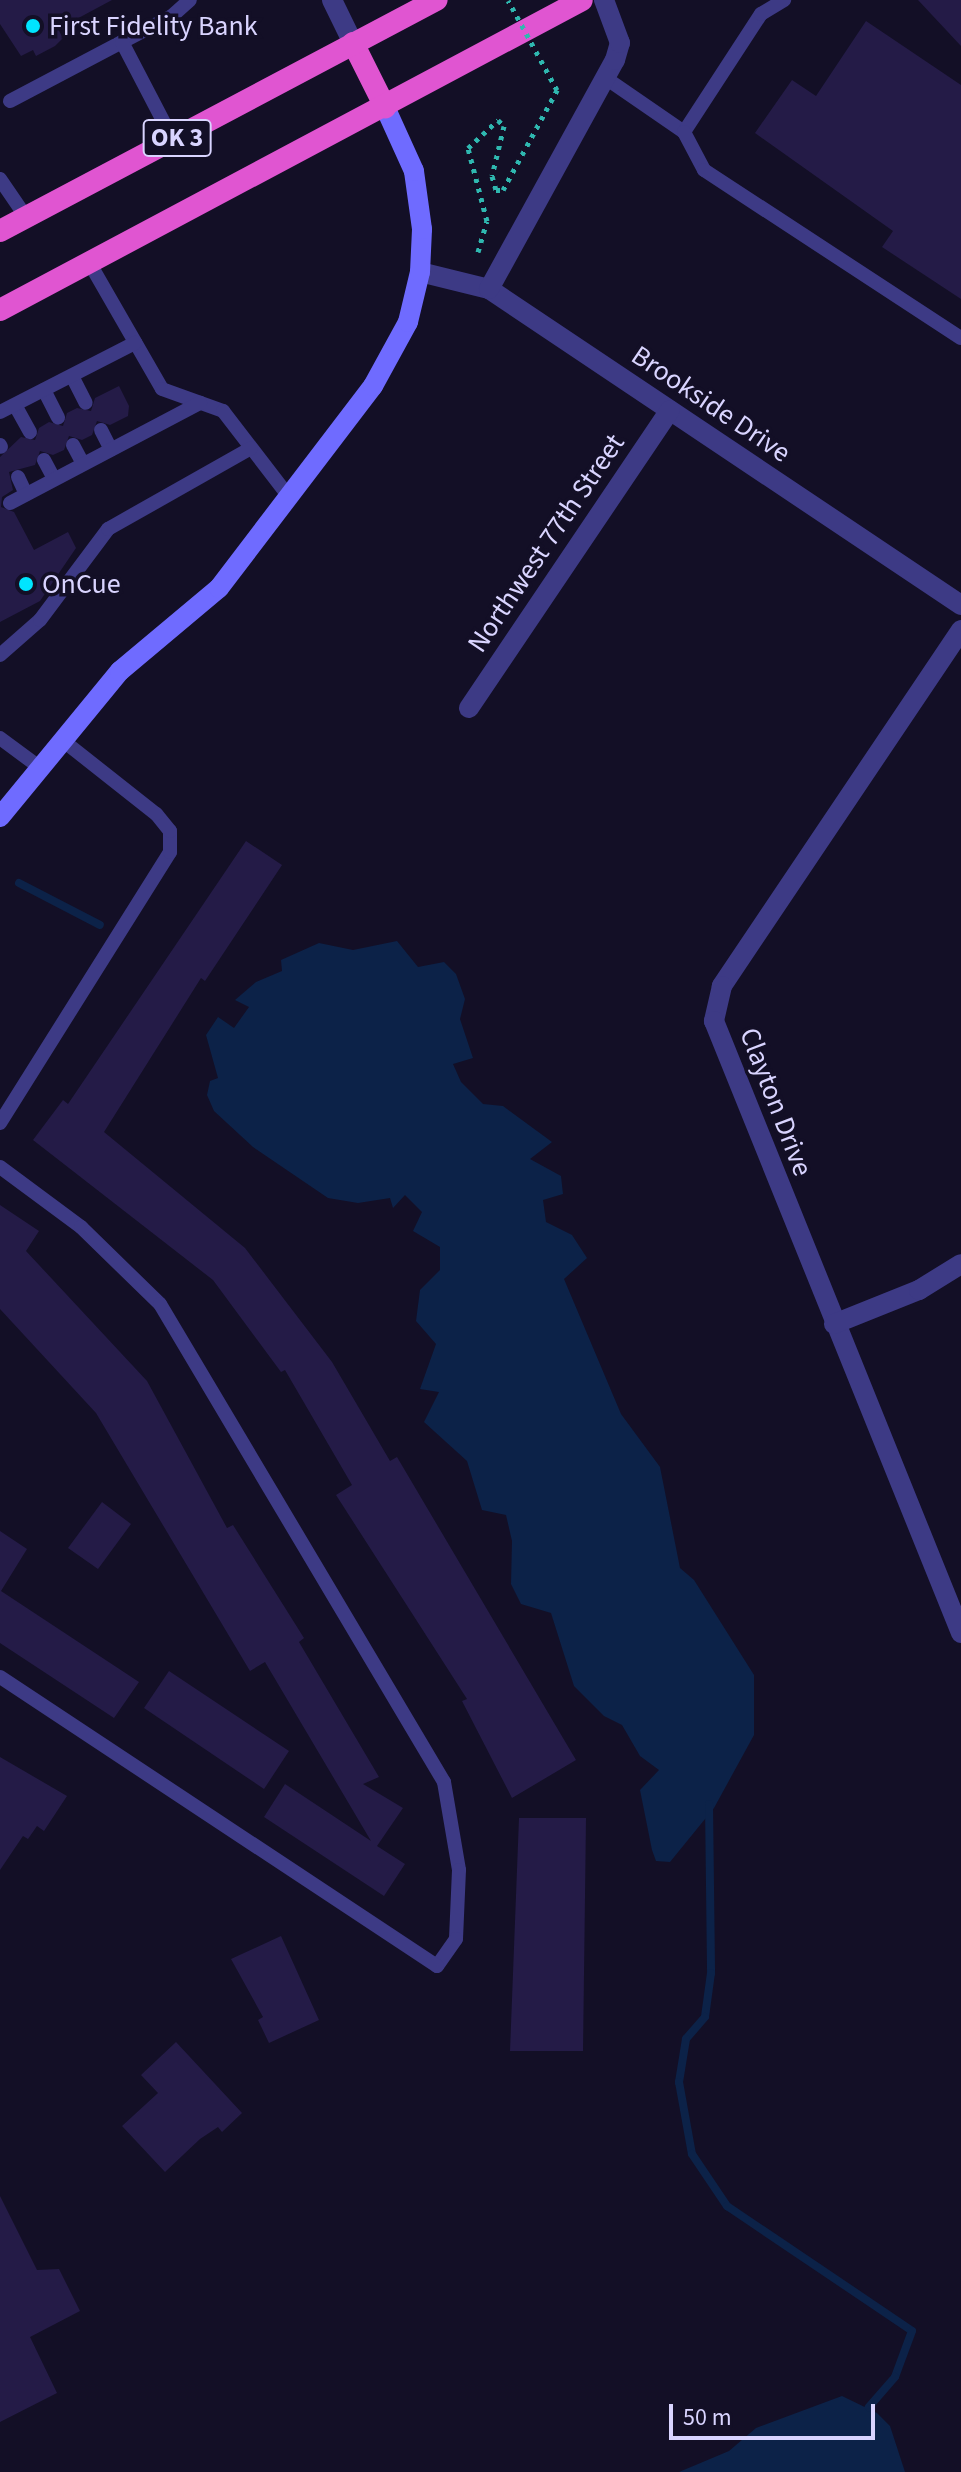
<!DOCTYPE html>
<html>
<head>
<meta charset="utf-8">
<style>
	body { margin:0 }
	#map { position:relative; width:961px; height:2472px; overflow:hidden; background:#130f26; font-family:"Source Sans 3",sans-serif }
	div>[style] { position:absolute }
	.water>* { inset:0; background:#0c2248 }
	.stream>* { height:8px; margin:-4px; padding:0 4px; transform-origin:4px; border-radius:4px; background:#0c2248 }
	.building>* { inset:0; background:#241b47 }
	.path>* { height:5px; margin-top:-2.5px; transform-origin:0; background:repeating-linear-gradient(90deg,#2fb8b0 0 4px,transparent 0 10px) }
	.service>* { height:14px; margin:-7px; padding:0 7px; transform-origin:7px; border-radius:7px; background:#3d3a85 }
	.minor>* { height:20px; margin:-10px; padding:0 10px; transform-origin:10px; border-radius:10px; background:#3d3a85 }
	.secondary>* { height:20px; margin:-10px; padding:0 10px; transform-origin:10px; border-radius:10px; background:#6f6bff }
	.trunk>* { height:22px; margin:-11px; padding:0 11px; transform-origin:11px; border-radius:11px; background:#e055d1 }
	.path-bridge>* { height:5px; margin-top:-2.5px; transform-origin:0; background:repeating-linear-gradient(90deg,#2fb8b0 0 4px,transparent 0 10px) }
	.dots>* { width:22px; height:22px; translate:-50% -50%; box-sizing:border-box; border:4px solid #130f26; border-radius:50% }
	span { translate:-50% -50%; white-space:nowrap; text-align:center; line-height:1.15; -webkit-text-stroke:7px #130f26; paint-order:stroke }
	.shield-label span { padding:2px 6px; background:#130f26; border:2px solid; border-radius:6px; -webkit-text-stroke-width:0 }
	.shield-label { font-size:26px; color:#d9d4ff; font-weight:700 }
	.poi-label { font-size:28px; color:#d9d4ff }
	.left { translate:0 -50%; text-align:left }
	.street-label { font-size:28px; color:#d9d4ff }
	.scale { position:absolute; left:669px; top:2404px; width:206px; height:36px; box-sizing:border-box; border:4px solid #d9d4ff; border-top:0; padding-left:10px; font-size:24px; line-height:28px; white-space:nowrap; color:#d9d4ff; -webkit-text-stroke:6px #130f26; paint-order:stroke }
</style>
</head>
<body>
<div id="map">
	<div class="water">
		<i style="clip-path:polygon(397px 941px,418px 967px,444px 962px,456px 974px,465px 999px,460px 1019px,473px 1058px,453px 1064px,461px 1082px,483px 1104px,503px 1106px,552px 1142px,530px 1159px,561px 1176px,563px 1194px,543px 1200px,546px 1222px,572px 1235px,587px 1258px,564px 1279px,621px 1414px,660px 1467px,680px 1568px,694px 1580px,754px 1675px,754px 1735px,714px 1808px,670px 1862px,656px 1861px,652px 1850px,640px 1790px,659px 1770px,640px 1756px,622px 1725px,604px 1716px,574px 1686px,551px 1613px,521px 1604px,511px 1584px,512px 1541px,506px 1515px,482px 1510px,467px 1461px,424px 1422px,439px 1392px,420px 1389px,436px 1344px,416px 1321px,420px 1290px,440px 1270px,440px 1247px,413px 1231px,422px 1212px,405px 1195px,393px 1208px,390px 1198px,358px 1203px,328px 1198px,253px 1147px,214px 1111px,207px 1095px,210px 1081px,218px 1078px,206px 1035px,218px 1017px,234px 1028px,249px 1007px,235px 1000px,256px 982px,282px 971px,281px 960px,319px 943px,353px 950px)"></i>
		<i style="clip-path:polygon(842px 2396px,877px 2413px,890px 2426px,905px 2472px,679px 2472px,729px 2451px,756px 2428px)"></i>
	</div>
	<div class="stream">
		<i style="left:19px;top:883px;width:91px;rotate:27.4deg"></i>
		<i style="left:709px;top:1804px;width:169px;rotate:89.3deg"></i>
		<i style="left:711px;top:1973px;width:44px;rotate:97.8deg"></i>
		<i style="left:705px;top:2017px;width:29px;rotate:131deg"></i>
		<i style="left:686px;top:2039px;width:44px;rotate:99.2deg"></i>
		<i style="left:679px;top:2082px;width:73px;rotate:79.8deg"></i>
		<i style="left:692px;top:2154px;width:63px;rotate:56.1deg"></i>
		<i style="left:727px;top:2206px;width:223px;rotate:34deg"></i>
		<i style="left:912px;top:2331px;width:49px;rotate:110.3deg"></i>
		<i style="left:895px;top:2377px;width:40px;rotate:131deg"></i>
	</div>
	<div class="building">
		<i style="clip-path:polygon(0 0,112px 0,58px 29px,63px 38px,55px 46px,36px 56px,33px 50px,21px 56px,0 24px)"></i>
		<i style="clip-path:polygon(918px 0,961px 0,961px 46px)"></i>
		<i style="clip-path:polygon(866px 21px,961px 85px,961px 299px,882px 247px,893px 231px,755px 133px,792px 80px,816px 96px)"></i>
		<i style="clip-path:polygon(119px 386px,129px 406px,128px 416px,110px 425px,97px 421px,92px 435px,82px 440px,69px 436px,64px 450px,53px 455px,40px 451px,35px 465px,9px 472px,13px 490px,2px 497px,1px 507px,14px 512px,34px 550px,68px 532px,76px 548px,40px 601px,0 622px,0 457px,21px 437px,35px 440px,39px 428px,49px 422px,63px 426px,67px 413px,77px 408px,91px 411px,95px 398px)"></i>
		<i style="clip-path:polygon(246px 841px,282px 865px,205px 981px,201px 978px,104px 1132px,245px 1248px,332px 1362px,390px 1461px,397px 1457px,576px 1760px,512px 1798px,462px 1701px,467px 1699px,336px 1495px,352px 1485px,285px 1370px,281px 1372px,213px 1280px,33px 1140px,63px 1100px,68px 1104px)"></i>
		<i style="clip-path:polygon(0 1205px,39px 1231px,26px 1251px,147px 1381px,227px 1528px,233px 1525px,304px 1638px,299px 1642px,379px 1777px,363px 1784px,403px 1808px,377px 1846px,405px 1864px,384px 1896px,264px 1817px,285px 1784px,371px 1841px,265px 1662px,250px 1671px,96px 1413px,0 1309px)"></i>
		<i style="clip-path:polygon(102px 1502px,131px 1524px,98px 1569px,68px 1548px)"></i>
		<i style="clip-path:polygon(0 1531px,27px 1549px,1px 1591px,139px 1682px,114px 1718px,0 1643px)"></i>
		<i style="clip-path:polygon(169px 1671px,289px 1751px,264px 1789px,144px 1708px)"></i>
		<i style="clip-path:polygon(0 1757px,67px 1796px,44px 1831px,37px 1826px,28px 1839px,23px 1836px,0 1870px)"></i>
		<i style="clip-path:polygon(519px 1818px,586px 1818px,583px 2051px,510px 2051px)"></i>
		<i style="clip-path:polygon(281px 1936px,319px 2020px,269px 2043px,258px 2020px,263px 2017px,231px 1959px)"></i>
		<i style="clip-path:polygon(176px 2042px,242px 2113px,222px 2132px,218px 2127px,200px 2139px,165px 2172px,122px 2126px,158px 2093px,141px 2075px)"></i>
		<i style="clip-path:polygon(0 2196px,37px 2270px,59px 2269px,80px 2311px,30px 2337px,57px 2393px,0 2422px)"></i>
	</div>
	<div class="path">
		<i style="left:478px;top:252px;width:32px;rotate:-74deg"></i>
	</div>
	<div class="service">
		<i style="left:122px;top:42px;width:56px;rotate:-27.5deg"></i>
		<i style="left:172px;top:16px;width:24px;rotate:-42deg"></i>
		<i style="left:607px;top:79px;width:93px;rotate:34.5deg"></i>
		<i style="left:684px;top:132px;width:141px;rotate:-56.9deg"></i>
		<i style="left:761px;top:14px;width:27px;rotate:-31deg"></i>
		<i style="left:10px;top:101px;width:127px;rotate:-27.8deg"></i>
		<i style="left:122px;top:42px;width:110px;rotate:62.5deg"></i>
		<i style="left:684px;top:132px;width:43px;rotate:62.2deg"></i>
		<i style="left:704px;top:170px;width:307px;rotate:33.2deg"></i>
		<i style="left:0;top:179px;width:46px;rotate:55.6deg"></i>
		<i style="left:89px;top:262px;width:146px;rotate:60.1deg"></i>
		<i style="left:162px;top:389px;width:65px;rotate:19.8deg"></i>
		<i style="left:223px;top:411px;width:110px;rotate:52.4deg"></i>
		<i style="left:72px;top:376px;width:30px;rotate:63deg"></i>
		<i style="left:44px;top:390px;width:31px;rotate:63deg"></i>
		<i style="left:15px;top:405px;width:31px;rotate:61deg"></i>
		<i style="left:0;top:412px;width:152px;rotate:-27.1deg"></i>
		<i style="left:101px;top:430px;width:22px;rotate:63deg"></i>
		<i style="left:0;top:445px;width:2px;rotate:63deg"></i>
		<i style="left:73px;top:445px;width:21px;rotate:62deg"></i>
		<i style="left:44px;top:460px;width:21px;rotate:62deg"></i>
		<i style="left:18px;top:477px;width:19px;rotate:65deg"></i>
		<i style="left:10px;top:503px;width:215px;rotate:-27.8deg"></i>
		<i style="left:0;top:655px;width:53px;rotate:-41.2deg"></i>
		<i style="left:40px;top:620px;width:114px;rotate:-53.2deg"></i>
		<i style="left:108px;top:529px;width:164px;rotate:-29.5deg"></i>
		<i style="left:0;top:738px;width:49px;rotate:36.6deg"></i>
		<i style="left:0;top:1123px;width:320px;rotate:-57.9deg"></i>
		<i style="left:170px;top:852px;width:21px;rotate:-90deg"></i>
		<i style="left:170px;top:831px;width:22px;rotate:-129deg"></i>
		<i style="left:156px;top:814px;width:121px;rotate:-141.7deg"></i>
		<i style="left:0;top:1167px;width:101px;rotate:36.5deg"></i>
		<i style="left:81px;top:1227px;width:110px;rotate:44.3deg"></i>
		<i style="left:160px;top:1304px;width:556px;rotate:59.28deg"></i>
		<i style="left:444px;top:1782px;width:89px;rotate:80.3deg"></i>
		<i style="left:459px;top:1870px;width:69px;rotate:92.5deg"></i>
		<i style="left:456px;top:1939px;width:33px;rotate:125deg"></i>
		<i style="left:437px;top:1966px;width:524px;rotate:-146.52deg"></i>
	</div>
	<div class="minor">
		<i style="left:332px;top:0;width:48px;rotate:64deg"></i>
		<i style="left:420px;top:272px;width:71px;rotate:13.8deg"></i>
		<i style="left:489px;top:289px;width:568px;rotate:33.8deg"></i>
		<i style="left:489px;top:289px;width:261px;rotate:-61.2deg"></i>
		<i style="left:615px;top:60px;width:18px;rotate:-74deg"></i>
		<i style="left:620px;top:43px;width:46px;rotate:-110.4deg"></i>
		<i style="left:961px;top:630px;width:429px;rotate:123.9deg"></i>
		<i style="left:722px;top:986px;width:36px;rotate:103deg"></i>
		<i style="left:714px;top:1021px;width:660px;rotate:68.02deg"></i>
		<i style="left:469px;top:708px;width:359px;rotate:-56deg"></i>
		<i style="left:834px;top:1324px;width:92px;rotate:-21.8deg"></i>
		<i style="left:919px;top:1290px;width:49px;rotate:-31.8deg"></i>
	</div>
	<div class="secondary">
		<i style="left:0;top:817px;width:189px;rotate:-50.6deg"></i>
		<i style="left:120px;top:671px;width:129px;rotate:-40deg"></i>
		<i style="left:219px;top:588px;width:254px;rotate:-52.7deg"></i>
		<i style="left:373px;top:386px;width:73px;rotate:-61.3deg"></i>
		<i style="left:408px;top:322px;width:51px;rotate:-76.5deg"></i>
		<i style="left:420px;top:272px;width:43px;rotate:-87.3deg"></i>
		<i style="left:422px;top:229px;width:59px;rotate:-97.9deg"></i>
		<i style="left:414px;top:171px;width:70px;rotate:-114.4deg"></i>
	</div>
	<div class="trunk">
		<i style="left:353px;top:43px;width:72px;rotate:63.4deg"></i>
		<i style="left:0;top:231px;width:494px;rotate:-27.9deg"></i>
		<i style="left:0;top:310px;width:659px;rotate:-28.04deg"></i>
	</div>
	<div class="path-bridge">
		<i style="left:487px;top:221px;width:75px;rotate:-104.6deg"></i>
		<i style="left:468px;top:148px;width:41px;rotate:-43deg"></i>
		<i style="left:498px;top:120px;width:8px;rotate:45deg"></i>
		<i style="left:504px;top:126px;width:51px;rotate:103.5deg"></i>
		<i style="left:492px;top:176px;width:15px;rotate:74deg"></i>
		<i style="left:496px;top:190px;width:7px"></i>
		<i style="left:503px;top:190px;width:114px;rotate:-61.6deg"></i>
		<i style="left:557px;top:90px;width:102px;rotate:-118.6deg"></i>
	</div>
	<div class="dots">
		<i style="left:33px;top:26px;background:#00e5ff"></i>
		<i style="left:26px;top:584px;background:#00e5ff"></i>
	</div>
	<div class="shield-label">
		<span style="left:177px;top:138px">OK 3</span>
	</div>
	<div class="poi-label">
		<span class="left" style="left:49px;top:26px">First Fidelity Bank</span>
		<span class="left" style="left:42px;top:584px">OnCue</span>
	</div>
	<div class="street-label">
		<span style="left:711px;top:404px;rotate:34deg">Brookside Drive</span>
		<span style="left:546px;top:543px;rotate:-56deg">Northwest 77th Street</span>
		<span style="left:776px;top:1102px;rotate:69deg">Clayton Drive</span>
	</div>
	<div class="scale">50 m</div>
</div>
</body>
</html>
